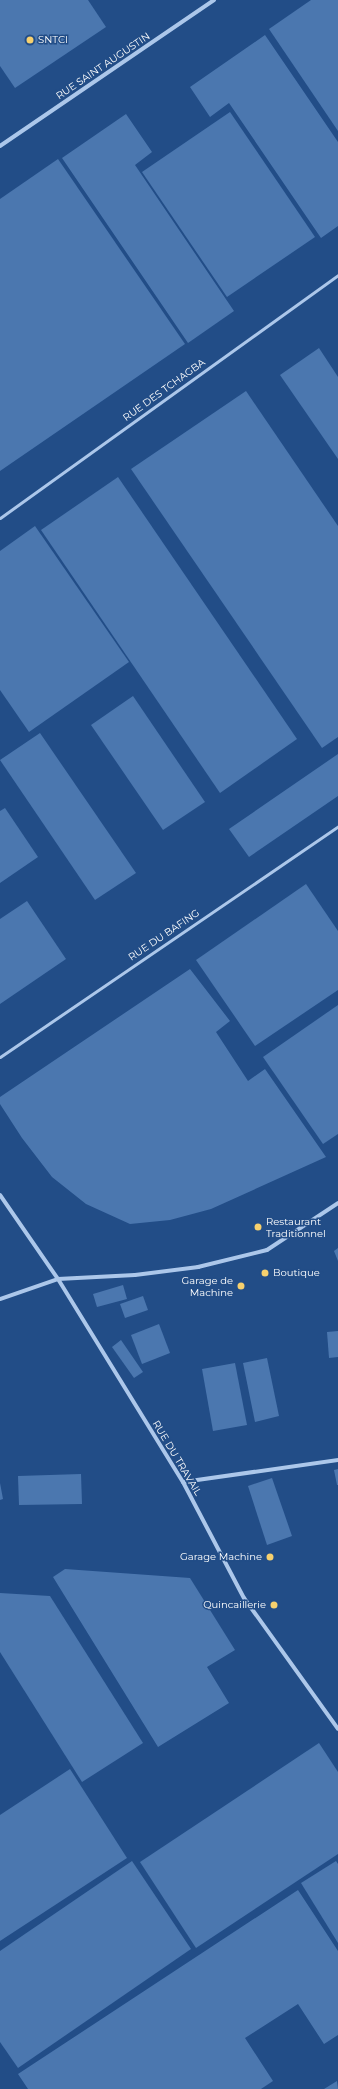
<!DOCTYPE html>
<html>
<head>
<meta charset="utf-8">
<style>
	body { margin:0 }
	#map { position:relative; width:338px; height:2089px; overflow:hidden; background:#224d87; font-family:Montserrat,sans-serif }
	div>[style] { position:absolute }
	.building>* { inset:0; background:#4b77af }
	.service>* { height:3px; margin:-1.5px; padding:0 1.5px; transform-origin:1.5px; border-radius:1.5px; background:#acc7ea }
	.minor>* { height:4px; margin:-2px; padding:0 2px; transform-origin:2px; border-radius:2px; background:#acc7ea }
	.dots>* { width:11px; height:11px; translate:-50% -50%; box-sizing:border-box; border:2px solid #224d87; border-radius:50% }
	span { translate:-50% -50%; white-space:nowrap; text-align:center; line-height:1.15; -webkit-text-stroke:3px #224d87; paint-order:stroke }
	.poi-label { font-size:10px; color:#fff }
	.left { translate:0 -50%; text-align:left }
	.right { translate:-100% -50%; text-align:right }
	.street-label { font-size:10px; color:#fff }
</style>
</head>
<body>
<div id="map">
	<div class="building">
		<i style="clip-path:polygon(0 0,88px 0,106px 27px,15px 88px,0 66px)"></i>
		<i style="clip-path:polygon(311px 0,338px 0,338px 131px,269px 29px)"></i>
		<i style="clip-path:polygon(265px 35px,338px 142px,338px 226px,321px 238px,229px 103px,210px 117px,190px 87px)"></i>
		<i style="clip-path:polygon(230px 112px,315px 237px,227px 297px,142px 172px)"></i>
		<i style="clip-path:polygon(126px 114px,152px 152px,135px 165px,234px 311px,188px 343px,62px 158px)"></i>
		<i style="clip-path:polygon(58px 159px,185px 344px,0 471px,0 199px)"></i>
		<i style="clip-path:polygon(319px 348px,338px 377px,338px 459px,280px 375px)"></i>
		<i style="clip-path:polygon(246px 391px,338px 526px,338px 737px,322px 748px,131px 469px)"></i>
		<i style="clip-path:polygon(118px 477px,297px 739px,220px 793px,41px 530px)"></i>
		<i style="clip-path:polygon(35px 526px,129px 662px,29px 732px,0 690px,0 551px)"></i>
		<i style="clip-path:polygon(133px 696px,205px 802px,163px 830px,91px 725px)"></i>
		<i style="clip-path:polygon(40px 733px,136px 873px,95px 900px,0 760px)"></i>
		<i style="clip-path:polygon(338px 754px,338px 796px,249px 857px,229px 829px)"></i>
		<i style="clip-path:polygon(5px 808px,38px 857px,0 883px,0 811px)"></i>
		<i style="clip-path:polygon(306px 884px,338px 931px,338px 990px,255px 1046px,196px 960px)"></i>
		<i style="clip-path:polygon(27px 901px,66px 959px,0 1004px,0 919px)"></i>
		<i style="clip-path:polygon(190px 969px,230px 1021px,216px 1032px,248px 1081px,265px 1069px,326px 1157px,211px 1209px,170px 1220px,130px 1224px,86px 1204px,52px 1177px,22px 1138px,0 1104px,0 1097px)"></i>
		<i style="clip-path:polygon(338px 1005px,338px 1134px,323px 1144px,263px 1057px)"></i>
		<i style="clip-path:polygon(338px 1248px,338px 1261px,334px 1251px)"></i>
		<i style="clip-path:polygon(123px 1285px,127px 1299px,97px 1307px,93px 1294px)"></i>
		<i style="clip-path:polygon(143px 1296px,148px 1310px,125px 1318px,120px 1304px)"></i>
		<i style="clip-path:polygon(159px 1324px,170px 1353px,142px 1364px,131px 1335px)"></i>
		<i style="clip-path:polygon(338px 1331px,338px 1357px,329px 1358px,327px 1332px)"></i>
		<i style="clip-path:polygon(121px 1340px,143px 1372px,134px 1378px,112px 1347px)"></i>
		<i style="clip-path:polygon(267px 1358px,279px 1416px,255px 1422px,243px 1363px)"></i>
		<i style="clip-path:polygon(235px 1363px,247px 1425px,213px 1431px,202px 1369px)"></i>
		<i style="clip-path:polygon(338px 1469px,338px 1485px,337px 1485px,334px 1470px)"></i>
		<i style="clip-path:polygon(81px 1474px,82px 1504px,19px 1505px,18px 1476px)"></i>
		<i style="clip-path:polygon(272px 1478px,292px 1536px,267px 1545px,248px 1486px)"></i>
		<i style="clip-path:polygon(0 1483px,3px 1499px,0 1500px)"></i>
		<i style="clip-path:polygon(65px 1569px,190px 1578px,235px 1650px,207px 1667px,229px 1703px,158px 1747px,53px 1577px)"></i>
		<i style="clip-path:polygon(0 1593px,50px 1596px,143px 1743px,82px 1782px,0 1652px)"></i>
		<i style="clip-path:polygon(319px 1743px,338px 1772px,338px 1854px,196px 1948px,140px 1862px)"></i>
		<i style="clip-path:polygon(70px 1769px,127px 1858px,0 1941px,0 1815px)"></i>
		<i style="clip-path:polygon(132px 1861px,191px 1949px,18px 2068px,0 2042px,0 1951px)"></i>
		<i style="clip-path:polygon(336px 1861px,338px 1864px,338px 1943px,301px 1883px)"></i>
		<i style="clip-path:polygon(298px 1890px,338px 1951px,338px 2035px,324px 2044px,298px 2004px,245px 2038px,273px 2081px,261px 2089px,28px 2089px,18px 2074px)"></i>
		<i style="clip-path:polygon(337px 2081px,338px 2089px,324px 2089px)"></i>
	</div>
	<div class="service">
		<i style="left:0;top:518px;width:416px;rotate:-35.7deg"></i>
		<i style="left:0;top:1057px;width:409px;rotate:-34.3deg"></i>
	</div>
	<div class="minor">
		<i style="left:0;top:146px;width:259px;rotate:-34.3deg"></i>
		<i style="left:0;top:1195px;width:102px;rotate:55.4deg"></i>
		<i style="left:58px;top:1279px;width:238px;rotate:58.4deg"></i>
		<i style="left:183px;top:1482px;width:131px;rotate:62.3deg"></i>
		<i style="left:244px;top:1598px;width:161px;rotate:54.3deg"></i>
		<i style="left:0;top:1299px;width:61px;rotate:-19deg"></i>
		<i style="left:58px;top:1279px;width:77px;rotate:-3deg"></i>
		<i style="left:135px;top:1275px;width:64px;rotate:-7.2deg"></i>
		<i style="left:198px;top:1267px;width:71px;rotate:-13.8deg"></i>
		<i style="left:267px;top:1250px;width:85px;rotate:-33.5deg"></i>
		<i style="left:183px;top:1482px;width:157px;rotate:-8.1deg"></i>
	</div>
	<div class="dots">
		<i style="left:30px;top:40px;background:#f6d06e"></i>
		<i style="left:258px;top:1227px;background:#f6d06e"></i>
		<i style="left:265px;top:1273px;background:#f6d06e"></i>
		<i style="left:241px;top:1286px;background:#f6d06e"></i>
		<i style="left:270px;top:1557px;background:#f6d06e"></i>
		<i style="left:274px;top:1605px;background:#f6d06e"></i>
	</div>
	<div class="poi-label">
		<span class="left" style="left:38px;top:40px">SNTCI</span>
		<span class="left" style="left:266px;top:1227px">Restaurant<br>Traditionnel</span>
		<span class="left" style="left:273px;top:1273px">Boutique</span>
		<span class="right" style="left:233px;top:1286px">Garage de<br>Machine</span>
		<span class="right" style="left:262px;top:1557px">Garage Machine</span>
		<span class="right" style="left:266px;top:1605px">Quincaillerie</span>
	</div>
	<div class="street-label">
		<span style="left:103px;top:66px;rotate:-34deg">RUE SAINT AUGUSTIN</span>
		<span style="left:164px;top:390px;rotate:-36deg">RUE DES TCHAGBA</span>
		<span style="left:164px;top:935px;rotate:-34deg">RUE DU BAFING</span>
		<span style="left:177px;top:1458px;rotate:59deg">RUE DU TRAVAIL</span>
	</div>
</div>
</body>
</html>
